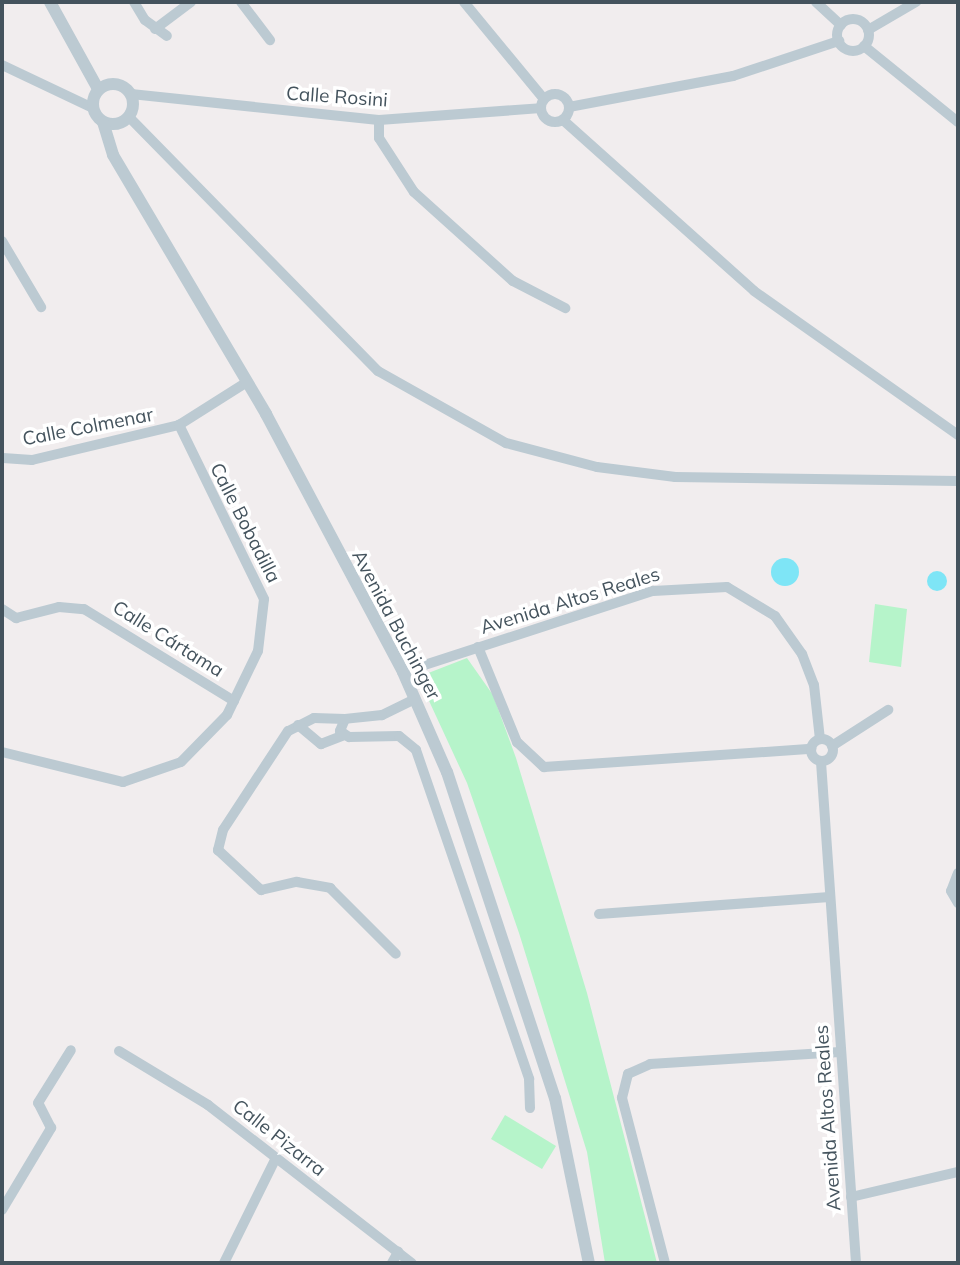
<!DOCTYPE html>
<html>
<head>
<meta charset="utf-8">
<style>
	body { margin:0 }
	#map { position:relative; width:960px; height:1265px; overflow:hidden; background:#f1edee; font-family:Mulish,sans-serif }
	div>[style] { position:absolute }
	.green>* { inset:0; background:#b6f4ca }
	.water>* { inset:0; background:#7ee5f6 }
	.round { border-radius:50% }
	.minor>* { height:10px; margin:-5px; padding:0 5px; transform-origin:5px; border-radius:5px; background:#bccad2 }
	.minor>.ring { margin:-5px; padding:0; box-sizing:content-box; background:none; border:10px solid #bccad2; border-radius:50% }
	.tertiary>* { height:12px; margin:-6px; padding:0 6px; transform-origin:6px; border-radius:6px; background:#bccad2 }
	.tertiary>.ring { margin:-6px; padding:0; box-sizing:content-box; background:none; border:12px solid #bccad2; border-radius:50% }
	span { translate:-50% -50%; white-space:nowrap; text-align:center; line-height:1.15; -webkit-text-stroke:7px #fff; paint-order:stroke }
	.street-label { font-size:19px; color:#44535d }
	.frame { position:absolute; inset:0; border:4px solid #44535d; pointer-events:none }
</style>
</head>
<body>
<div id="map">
	<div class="green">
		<i style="clip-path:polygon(875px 604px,907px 609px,901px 667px,869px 662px)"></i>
		<i style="clip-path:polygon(467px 658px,493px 695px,516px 758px,587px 993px,657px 1263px,605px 1263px,587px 1152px,519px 933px,467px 783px,418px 677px)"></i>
		<i style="clip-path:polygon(505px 1115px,556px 1146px,542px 1169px,491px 1139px)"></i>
	</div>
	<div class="water">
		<i class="round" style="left:771px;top:558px;width:28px;height:28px"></i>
		<i class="round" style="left:927px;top:571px;width:20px;height:20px"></i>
	</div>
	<div class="minor">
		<i style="left:134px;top:2px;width:21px;rotate:59deg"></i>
		<i style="left:145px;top:20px;width:27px;rotate:36deg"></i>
		<i style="left:241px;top:2px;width:48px;rotate:52.7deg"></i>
		<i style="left:464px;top:2px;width:126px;rotate:50.5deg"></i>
		<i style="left:816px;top:2px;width:34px;rotate:43deg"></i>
		<i class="ring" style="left:837px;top:19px;width:22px;height:22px"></i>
		<i style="left:155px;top:29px;width:45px;rotate:-36.9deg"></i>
		<i style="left:868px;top:30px;width:56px;rotate:-30.3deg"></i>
		<i style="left:864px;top:46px;width:121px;rotate:39deg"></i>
		<i style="left:2px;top:65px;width:101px;rotate:25.3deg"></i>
		<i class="ring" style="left:541px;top:94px;width:18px;height:18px"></i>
		<i style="left:131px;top:94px;width:249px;rotate:6deg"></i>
		<i style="left:379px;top:120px;width:162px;rotate:-4.2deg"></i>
		<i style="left:569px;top:107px;width:167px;rotate:-10.7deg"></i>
		<i style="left:733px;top:76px;width:112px;rotate:-18.3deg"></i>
		<i style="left:129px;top:117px;width:356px;rotate:45.6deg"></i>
		<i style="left:378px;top:371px;width:147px;rotate:29.4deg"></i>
		<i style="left:506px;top:443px;width:94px;rotate:14.8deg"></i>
		<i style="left:597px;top:467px;width:79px;rotate:7.3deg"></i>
		<i style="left:675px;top:477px;width:283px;rotate:0.8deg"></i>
		<i style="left:379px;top:120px;width:18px;rotate:90deg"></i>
		<i style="left:379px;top:138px;width:64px;rotate:57.1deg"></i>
		<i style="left:414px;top:192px;width:133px;rotate:42deg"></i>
		<i style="left:513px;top:281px;width:59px;rotate:27.4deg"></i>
		<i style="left:563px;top:120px;width:256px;rotate:41.8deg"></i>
		<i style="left:754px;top:291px;width:250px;rotate:35.2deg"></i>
		<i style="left:2px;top:241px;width:77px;rotate:59.4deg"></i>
		<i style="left:3px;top:458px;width:29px;rotate:4deg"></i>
		<i style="left:32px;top:460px;width:151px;rotate:-13.4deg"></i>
		<i style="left:179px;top:425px;width:80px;rotate:-32.3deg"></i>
		<i style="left:2px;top:609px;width:17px;rotate:33deg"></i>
		<i style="left:16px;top:618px;width:44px;rotate:-14.3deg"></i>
		<i style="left:59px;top:607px;width:25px;rotate:5deg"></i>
		<i style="left:84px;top:609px;width:176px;rotate:31.5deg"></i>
		<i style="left:478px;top:647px;width:103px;rotate:67.7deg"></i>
		<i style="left:517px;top:742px;width:37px;rotate:43deg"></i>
		<i style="left:544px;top:767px;width:268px;rotate:-3.9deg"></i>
		<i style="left:403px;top:672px;width:263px;rotate:-18deg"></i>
		<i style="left:653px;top:591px;width:74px;rotate:-3.1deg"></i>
		<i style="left:727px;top:587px;width:56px;rotate:31.1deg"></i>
		<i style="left:775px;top:616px;width:47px;rotate:54.6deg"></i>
		<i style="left:802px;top:654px;width:33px;rotate:69deg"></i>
		<i style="left:814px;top:685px;width:54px;rotate:83.7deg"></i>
		<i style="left:415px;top:699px;width:37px;rotate:154deg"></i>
		<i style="left:382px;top:715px;width:37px;rotate:174deg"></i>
		<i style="left:345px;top:719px;width:13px;rotate:113deg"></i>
		<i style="left:340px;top:731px;width:11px;rotate:34deg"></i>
		<i style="left:349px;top:737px;width:50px;rotate:-1.1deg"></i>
		<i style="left:399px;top:736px;width:22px;rotate:39deg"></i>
		<i style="left:416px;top:750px;width:348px;rotate:71deg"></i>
		<i style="left:529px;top:1079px;width:29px;rotate:88deg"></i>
		<i style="left:345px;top:719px;width:31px;rotate:-178deg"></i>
		<i style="left:314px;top:718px;width:29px;rotate:153deg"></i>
		<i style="left:288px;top:731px;width:118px;rotate:123.3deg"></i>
		<i style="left:223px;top:830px;width:21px;rotate:104deg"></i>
		<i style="left:218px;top:850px;width:59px;rotate:42.9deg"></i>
		<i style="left:261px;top:890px;width:37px;rotate:-13deg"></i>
		<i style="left:297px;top:882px;width:34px;rotate:10deg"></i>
		<i style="left:330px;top:888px;width:93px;rotate:45deg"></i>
		<i style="left:298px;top:725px;width:30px;rotate:40deg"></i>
		<i style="left:321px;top:744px;width:25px;rotate:-21deg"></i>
		<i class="ring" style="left:811px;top:739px;width:12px;height:12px"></i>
		<i style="left:832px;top:746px;width:67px;rotate:-32.7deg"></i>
		<i style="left:2px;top:752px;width:125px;rotate:13.9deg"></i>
		<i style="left:123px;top:782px;width:61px;rotate:-19deg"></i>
		<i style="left:181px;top:762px;width:66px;rotate:-45.6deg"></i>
		<i style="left:227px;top:715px;width:71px;rotate:-64.2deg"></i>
		<i style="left:258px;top:651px;width:52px;rotate:-83.4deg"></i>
		<i style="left:264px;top:599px;width:194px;rotate:-116deg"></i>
		<i style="left:821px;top:762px;width:502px;rotate:86deg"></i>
		<i style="left:958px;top:873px;width:19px;rotate:111deg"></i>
		<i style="left:951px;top:891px;width:14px;rotate:60deg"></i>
		<i style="left:599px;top:914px;width:231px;rotate:-4.2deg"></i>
		<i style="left:119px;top:1051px;width:104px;rotate:31.2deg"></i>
		<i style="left:208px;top:1105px;width:258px;rotate:37.8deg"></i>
		<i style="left:851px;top:1197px;width:110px;rotate:-13.2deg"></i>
		<i style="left:2px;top:1210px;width:96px;rotate:-59.1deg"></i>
		<i style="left:51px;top:1128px;width:28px;rotate:-117deg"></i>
		<i style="left:38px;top:1103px;width:62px;rotate:-58.1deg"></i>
		<i style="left:224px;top:1263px;width:117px;rotate:-63.7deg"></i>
		<i style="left:392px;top:1263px;width:13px;rotate:-61deg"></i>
		<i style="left:665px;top:1263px;width:171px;rotate:-104.6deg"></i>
		<i style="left:622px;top:1098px;width:25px;rotate:-76deg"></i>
		<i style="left:628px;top:1074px;width:24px;rotate:-24deg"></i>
		<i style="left:650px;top:1064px;width:190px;rotate:-3.6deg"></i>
	</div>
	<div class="tertiary">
		<i style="left:50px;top:2px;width:99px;rotate:61.1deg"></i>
		<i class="ring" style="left:93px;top:84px;width:28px;height:28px"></i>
		<i style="left:103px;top:122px;width:34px;rotate:73deg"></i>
		<i style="left:113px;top:155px;width:301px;rotate:59.4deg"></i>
		<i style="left:266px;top:414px;width:292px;rotate:62deg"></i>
		<i style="left:403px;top:672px;width:109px;rotate:66.3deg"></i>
		<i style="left:447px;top:772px;width:343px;rotate:71.7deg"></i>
		<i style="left:555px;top:1098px;width:168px;rotate:78.4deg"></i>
	</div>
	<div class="street-label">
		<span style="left:337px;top:97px;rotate:4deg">Calle Rosini</span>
		<span style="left:88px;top:427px;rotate:-11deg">Calle Colmenar</span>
		<span style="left:245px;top:523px;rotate:63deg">Calle Bobadilla</span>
		<span style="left:570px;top:601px;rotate:-17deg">Avenida Altos Reales</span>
		<span style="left:396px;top:625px;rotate:62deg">Avenida Buchinger</span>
		<span style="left:168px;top:639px;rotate:32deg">Calle Cártama</span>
		<span style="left:828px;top:1118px;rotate:-94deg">Avenida Altos Reales</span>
		<span style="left:279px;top:1138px;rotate:38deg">Calle Pizarra</span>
	</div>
	<div class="frame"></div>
</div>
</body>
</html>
